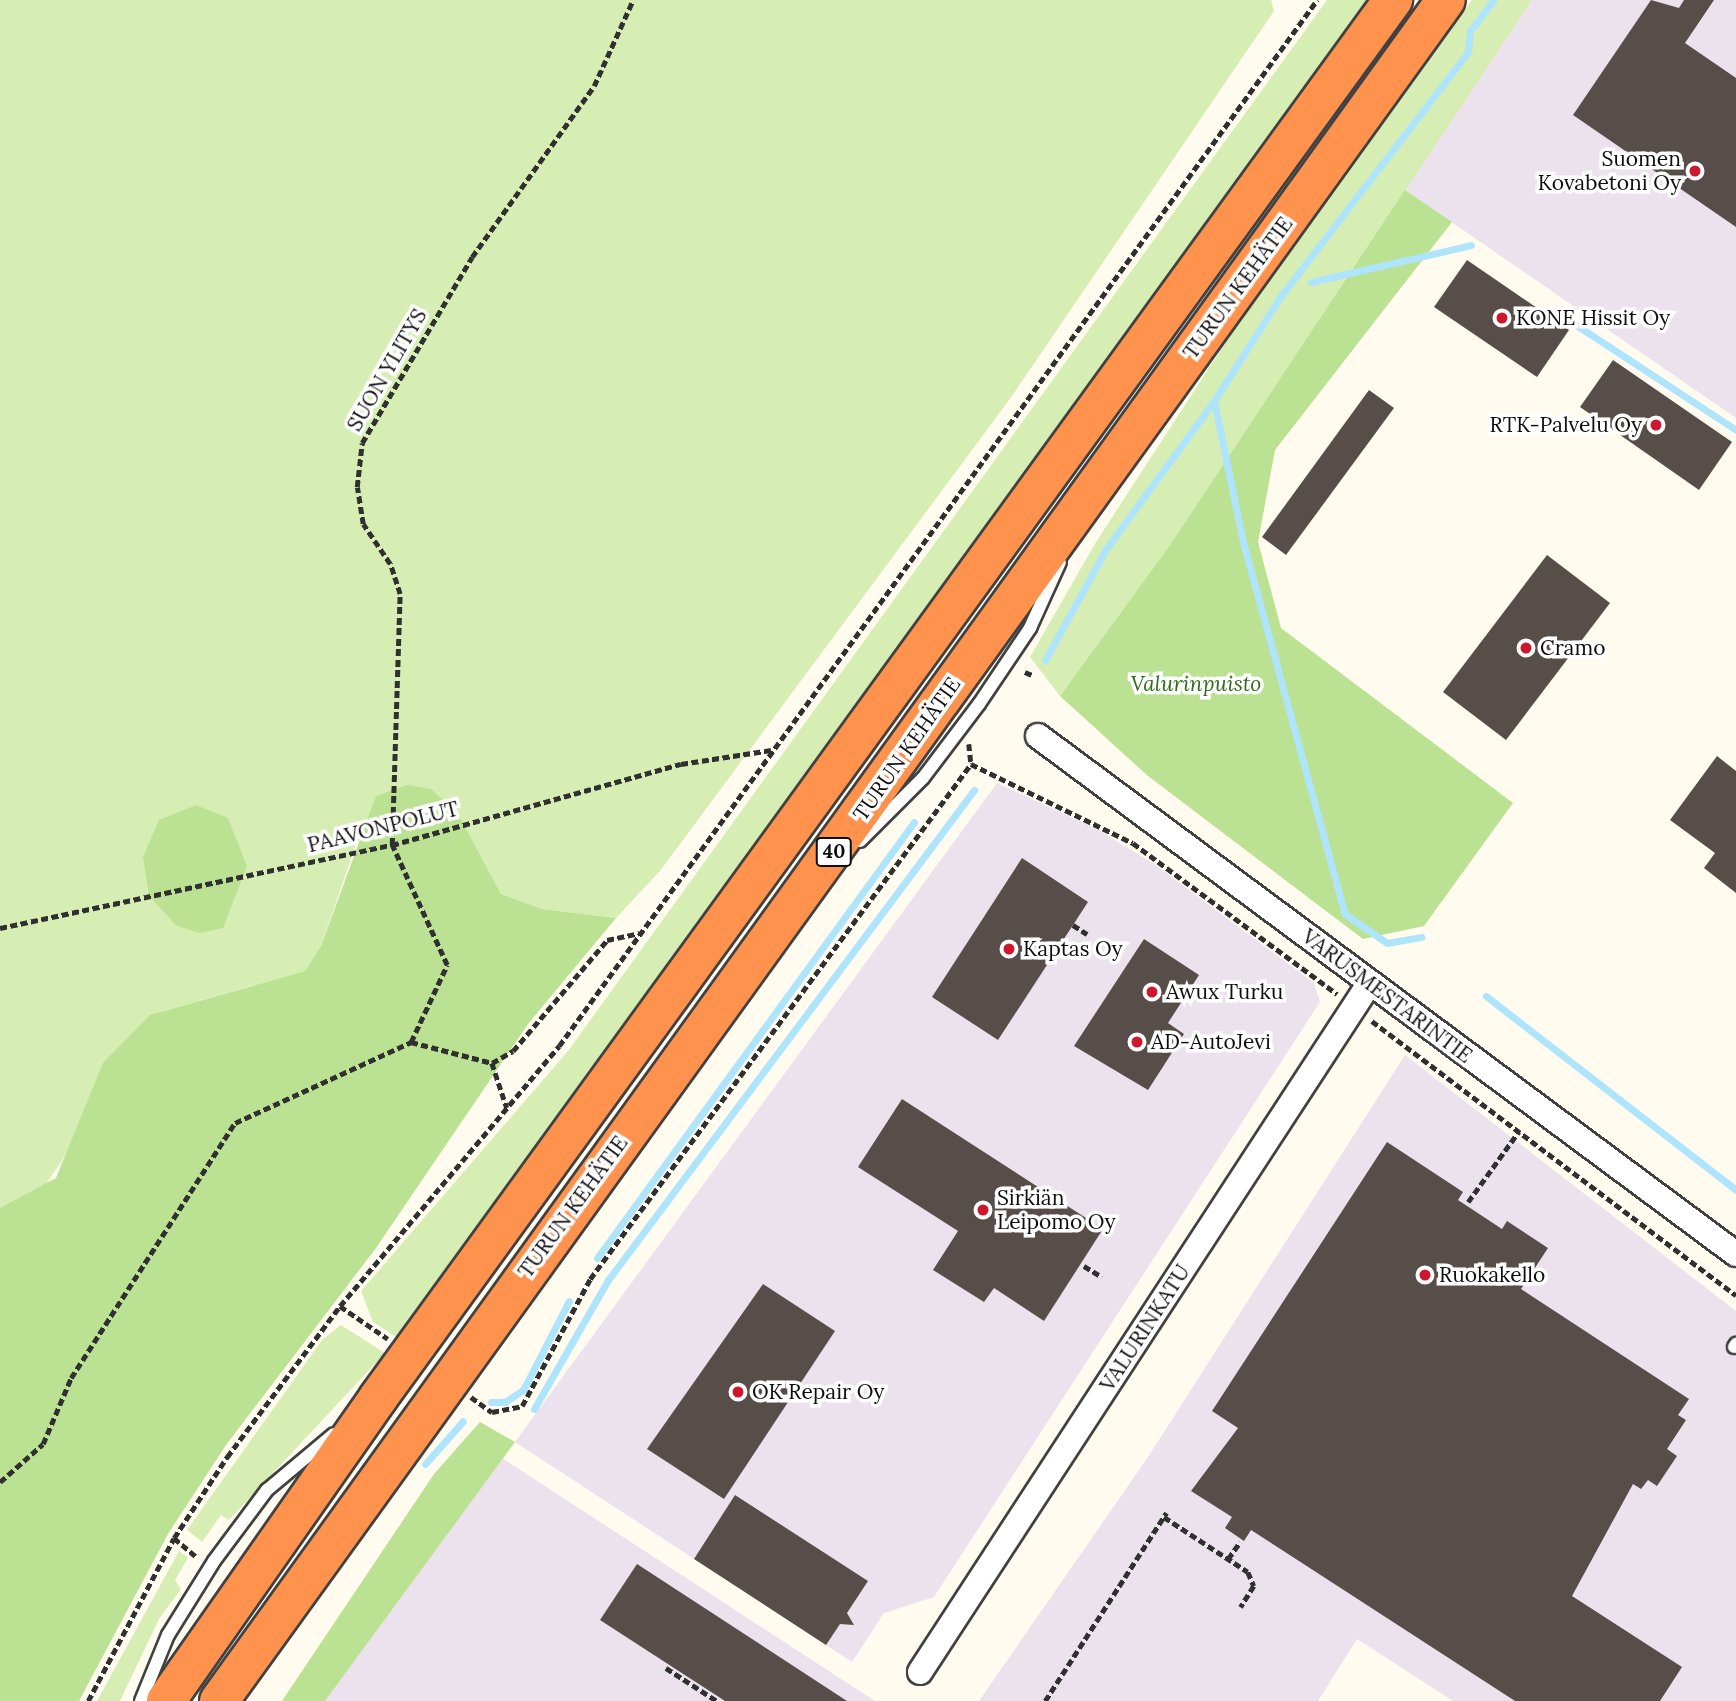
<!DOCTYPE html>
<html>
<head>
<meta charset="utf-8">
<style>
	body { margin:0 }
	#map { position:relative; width:1736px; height:1701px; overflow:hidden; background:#fffbef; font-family:Lora,serif }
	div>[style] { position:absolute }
	.industrial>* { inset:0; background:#ece2ee }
	.green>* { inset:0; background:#d6eeb4 }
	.forest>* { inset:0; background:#bbe192 }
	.stream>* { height:7px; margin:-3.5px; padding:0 3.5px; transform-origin:3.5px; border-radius:3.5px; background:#aee5fc }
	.building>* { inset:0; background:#584e49 }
	.path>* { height:4.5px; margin-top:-2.25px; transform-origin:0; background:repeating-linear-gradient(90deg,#303030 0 7px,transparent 0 10.5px) }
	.roads { filter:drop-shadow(2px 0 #414141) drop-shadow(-2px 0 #414141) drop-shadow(0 2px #414141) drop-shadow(0 -2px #414141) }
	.lane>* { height:12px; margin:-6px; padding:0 6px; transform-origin:6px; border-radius:6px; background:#fff }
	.street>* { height:24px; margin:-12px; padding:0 12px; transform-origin:12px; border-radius:12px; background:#fff }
	.highway>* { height:38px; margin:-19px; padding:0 19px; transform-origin:19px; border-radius:19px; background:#ff924d }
	.dots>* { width:19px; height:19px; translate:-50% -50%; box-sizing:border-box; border:4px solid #fff; border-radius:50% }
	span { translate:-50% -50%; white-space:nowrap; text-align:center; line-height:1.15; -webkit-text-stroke:7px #fff; paint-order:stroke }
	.shield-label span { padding:2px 5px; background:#fff; border:2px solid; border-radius:5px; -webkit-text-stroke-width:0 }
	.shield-label { font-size:19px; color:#0e0e0e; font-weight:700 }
	.poi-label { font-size:21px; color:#0e0e0e }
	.right { translate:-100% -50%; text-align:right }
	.left { translate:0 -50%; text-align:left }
	.street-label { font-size:21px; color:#0e0e0e }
	.park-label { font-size:21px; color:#2f6d17; font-style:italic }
</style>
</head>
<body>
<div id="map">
	<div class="industrial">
		<i style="clip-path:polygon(1532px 0,1736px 0,1736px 418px,1405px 190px)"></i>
		<i style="clip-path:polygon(997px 783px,1095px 828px,1154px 864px,1314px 983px,1320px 1002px,934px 1597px,884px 1613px,852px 1662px,515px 1442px)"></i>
		<i style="clip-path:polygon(1405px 1055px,1736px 1311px,1736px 1701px,1453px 1701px,1357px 1639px,1318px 1701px,979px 1701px,1148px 1457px)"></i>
		<i style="clip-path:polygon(502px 1458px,875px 1701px,325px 1701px)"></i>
	</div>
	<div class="green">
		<i style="clip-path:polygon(0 0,1271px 0,1274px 11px,1012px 396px,660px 871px,616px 918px,542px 909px,501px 894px,465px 828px,357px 841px,321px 946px,305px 971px,160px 1012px,0 1254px)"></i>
		<i style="clip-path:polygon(1327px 0,1369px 0,396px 1337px,373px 1322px,361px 1291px,568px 1051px)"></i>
		<i style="clip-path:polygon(1472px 0,1532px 0,1170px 545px,1060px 696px,1030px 657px,1096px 542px,1259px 291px)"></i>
		<i style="clip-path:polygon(341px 1325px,385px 1353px,229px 1520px,221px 1515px,202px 1542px,187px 1530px,322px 1340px)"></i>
		<i style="clip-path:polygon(179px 1551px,188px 1558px,175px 1580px,181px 1589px,159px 1619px,120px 1701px,97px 1701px)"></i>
	</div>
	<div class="forest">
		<i style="clip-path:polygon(1405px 190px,1452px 222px,1275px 450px,1258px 542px,1281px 628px,1513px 803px,1424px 926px,1363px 939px,1148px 776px,1060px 696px,1170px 545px)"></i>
		<i style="clip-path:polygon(407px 785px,431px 789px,458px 814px,501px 894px,542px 909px,616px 918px,528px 1024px,376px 1248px,226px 1445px,168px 1534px,79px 1701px,0 1701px,0 1208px,56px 1178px,103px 1063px,150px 1015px,305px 971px,321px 946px,376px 796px)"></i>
		<i style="clip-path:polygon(196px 805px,228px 818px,247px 866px,223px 928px,200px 933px,177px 926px,149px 896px,143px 857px,159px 820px)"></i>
		<i style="clip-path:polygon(480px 1422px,515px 1442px,325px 1701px,282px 1701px,434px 1474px)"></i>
	</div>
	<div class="stream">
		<i style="left:1311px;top:282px;width:164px;rotate:-13deg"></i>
		<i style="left:1555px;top:311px;width:217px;rotate:33.3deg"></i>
		<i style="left:1214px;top:401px;width:123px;rotate:-57.6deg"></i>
		<i style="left:1280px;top:297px;width:309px;rotate:-52.5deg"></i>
		<i style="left:1468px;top:52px;width:21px;rotate:-85deg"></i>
		<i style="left:1470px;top:31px;width:39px;rotate:-53deg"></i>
		<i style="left:1045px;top:660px;width:127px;rotate:-61.2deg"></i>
		<i style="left:1106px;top:549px;width:183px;rotate:-53.9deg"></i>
		<i style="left:1214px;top:401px;width:144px;rotate:78.4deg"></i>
		<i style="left:1243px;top:542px;width:386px;rotate:74.7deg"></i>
		<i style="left:1345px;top:914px;width:51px;rotate:34.6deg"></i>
		<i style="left:1387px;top:943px;width:35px;rotate:-10deg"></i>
		<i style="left:1486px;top:996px;width:316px;rotate:37.8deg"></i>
		<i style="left:597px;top:1258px;width:539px;rotate:-53.98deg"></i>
		<i style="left:491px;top:1402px;width:14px"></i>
		<i style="left:505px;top:1402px;width:22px;rotate:-34deg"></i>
		<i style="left:523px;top:1390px;width:100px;rotate:-62.7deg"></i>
		<i style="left:534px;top:1409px;width:149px;rotate:-60.2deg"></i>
		<i style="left:608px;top:1280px;width:612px;rotate:-53.24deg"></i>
		<i style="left:425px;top:1464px;width:57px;rotate:-48.5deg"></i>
	</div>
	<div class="building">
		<i style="clip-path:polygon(1651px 0,1679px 8px,1684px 0,1714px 0,1685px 43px,1736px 78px,1736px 227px,1573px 115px)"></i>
		<i style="clip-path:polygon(1467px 260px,1569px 330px,1537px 377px,1434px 307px)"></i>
		<i style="clip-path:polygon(1613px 360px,1732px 442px,1699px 490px,1580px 407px)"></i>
		<i style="clip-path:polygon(1369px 390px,1394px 408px,1286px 555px,1262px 537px)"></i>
		<i style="clip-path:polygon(1547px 555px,1610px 603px,1506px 740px,1443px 692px)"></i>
		<i style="clip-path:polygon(1717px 756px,1736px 771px,1736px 893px,1704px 868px,1715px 853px,1670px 820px)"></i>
		<i style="clip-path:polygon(1022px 858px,1088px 902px,998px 1040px,932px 997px)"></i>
		<i style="clip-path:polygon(1144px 939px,1199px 975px,1168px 1023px,1184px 1034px,1148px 1090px,1074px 1046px)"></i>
		<i style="clip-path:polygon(902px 1099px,1103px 1229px,1044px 1321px,994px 1288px,984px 1302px,933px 1270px,958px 1231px,858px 1167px)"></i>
		<i style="clip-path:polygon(1387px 1142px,1463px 1192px,1458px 1200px,1502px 1229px,1507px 1221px,1548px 1248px,1521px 1289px,1689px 1399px,1678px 1415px,1686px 1420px,1667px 1449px,1677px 1456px,1657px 1486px,1648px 1480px,1641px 1489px,1633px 1484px,1572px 1596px,1682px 1667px,1660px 1701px,1515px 1701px,1251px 1530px,1244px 1541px,1225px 1528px,1232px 1517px,1191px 1491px,1238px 1428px,1212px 1411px)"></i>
		<i style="clip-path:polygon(763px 1284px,835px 1331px,724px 1499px,647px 1449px)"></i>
		<i style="clip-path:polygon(735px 1495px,868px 1581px,847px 1613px,854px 1625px,840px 1624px,826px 1645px,694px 1559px)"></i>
		<i style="clip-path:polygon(637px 1564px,847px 1701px,725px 1701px,600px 1620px)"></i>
	</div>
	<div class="path">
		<i style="left:1025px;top:672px;width:8px;rotate:23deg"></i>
		<i style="left:969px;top:744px;width:20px;rotate:84deg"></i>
		<i style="left:1073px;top:925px;width:17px;rotate:33deg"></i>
		<i style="left:0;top:928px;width:401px;rotate:-12deg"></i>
		<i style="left:392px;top:845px;width:300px;rotate:-15.7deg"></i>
		<i style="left:681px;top:764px;width:91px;rotate:-8.8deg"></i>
		<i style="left:1372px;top:1021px;width:456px;rotate:37deg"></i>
		<i style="left:411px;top:1042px;width:84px;rotate:14.5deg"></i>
		<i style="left:492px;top:1063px;width:47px;rotate:71.6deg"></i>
		<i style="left:492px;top:1063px;width:24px;rotate:-30deg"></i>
		<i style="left:513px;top:1051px;width:145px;rotate:-49.7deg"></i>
		<i style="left:607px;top:940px;width:33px;rotate:-12deg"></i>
		<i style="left:1468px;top:1202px;width:87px;rotate:-54.3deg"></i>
		<i style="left:1084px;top:1266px;width:21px;rotate:31deg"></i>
		<i style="left:340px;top:1306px;width:58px;rotate:34.5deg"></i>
		<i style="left:471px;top:1397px;width:26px;rotate:36deg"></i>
		<i style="left:492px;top:1412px;width:31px;rotate:-11deg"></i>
		<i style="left:522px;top:1406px;width:144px;rotate:-61.8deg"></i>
		<i style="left:590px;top:1279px;width:641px;rotate:-53.51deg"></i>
		<i style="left:971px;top:764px;width:180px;rotate:26deg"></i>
		<i style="left:1133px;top:843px;width:254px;rotate:36.5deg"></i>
		<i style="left:0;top:1482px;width:57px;rotate:-41.5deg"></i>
		<i style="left:43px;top:1444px;width:72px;rotate:-67deg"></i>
		<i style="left:71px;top:1378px;width:303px;rotate:-57.3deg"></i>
		<i style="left:235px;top:1123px;width:194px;rotate:-24.7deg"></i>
		<i style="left:411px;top:1042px;width:85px;rotate:-64.9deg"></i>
		<i style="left:447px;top:965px;width:132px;rotate:-114.6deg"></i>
		<i style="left:392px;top:845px;width:251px;rotate:-88.2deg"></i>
		<i style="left:400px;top:594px;width:32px;rotate:-108deg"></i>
		<i style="left:390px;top:564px;width:48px;rotate:-124deg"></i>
		<i style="left:363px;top:524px;width:37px;rotate:-99deg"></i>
		<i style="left:357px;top:487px;width:44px;rotate:-83.5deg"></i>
		<i style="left:362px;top:443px;width:216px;rotate:-59.4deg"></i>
		<i style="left:472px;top:257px;width:210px;rotate:-54.5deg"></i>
		<i style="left:594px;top:86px;width:94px;rotate:-65.6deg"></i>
		<i style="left:1164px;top:1517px;width:100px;rotate:33.2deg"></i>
		<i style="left:1248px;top:1572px;width:15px;rotate:67deg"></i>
		<i style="left:1254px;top:1586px;width:25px;rotate:122deg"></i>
		<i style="left:174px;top:1538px;width:31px;rotate:40deg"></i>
		<i style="left:1228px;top:1559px;width:21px;rotate:-55deg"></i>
		<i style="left:666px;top:1668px;width:61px;rotate:32.9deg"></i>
		<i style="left:88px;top:1701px;width:184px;rotate:-62.2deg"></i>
		<i style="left:174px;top:1538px;width:97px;rotate:-56.8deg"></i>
		<i style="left:227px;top:1457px;width:189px;rotate:-53.2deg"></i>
		<i style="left:340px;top:1306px;width:340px;rotate:-49.9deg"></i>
		<i style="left:559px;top:1046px;width:1292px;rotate:-54.07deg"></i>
		<i style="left:1045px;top:1701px;width:224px;rotate:-57.2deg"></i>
	</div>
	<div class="roads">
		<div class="lane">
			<i style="left:860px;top:841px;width:89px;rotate:-45deg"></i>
			<i style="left:923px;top:778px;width:93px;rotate:-52.9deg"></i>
			<i style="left:979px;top:704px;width:92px;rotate:-56.1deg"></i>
			<i style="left:1030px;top:628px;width:72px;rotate:-65.6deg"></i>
			<i style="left:1734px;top:1347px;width:4px;rotate:-56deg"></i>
			<i style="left:141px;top:1701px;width:71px;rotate:-67.8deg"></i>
			<i style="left:168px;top:1635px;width:87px;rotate:-58.1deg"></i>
			<i style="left:214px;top:1561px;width:89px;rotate:-53.3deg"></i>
			<i style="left:267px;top:1490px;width:87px;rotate:-39.9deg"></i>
		</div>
		<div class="street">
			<i style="left:1038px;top:736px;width:869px;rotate:36.58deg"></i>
			<i style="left:920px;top:1672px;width:822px;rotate:-56.87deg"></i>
		</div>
		<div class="highway">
			<i style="left:166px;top:1701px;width:370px;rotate:-55deg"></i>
			<i style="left:378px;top:1398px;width:1728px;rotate:-54.02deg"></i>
			<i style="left:219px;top:1701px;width:2097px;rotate:-54.2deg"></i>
		</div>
	</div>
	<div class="dots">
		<i style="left:1695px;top:171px;background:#cd172d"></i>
		<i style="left:1502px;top:318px;background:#cd172d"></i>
		<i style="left:1656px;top:425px;background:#cd172d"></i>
		<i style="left:1526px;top:648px;background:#cd172d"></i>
		<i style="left:1009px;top:949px;background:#cd172d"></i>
		<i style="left:1152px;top:992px;background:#cd172d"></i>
		<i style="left:1137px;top:1042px;background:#cd172d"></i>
		<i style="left:983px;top:1210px;background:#cd172d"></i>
		<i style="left:1425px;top:1275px;background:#cd172d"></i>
		<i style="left:738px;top:1392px;background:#cd172d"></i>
	</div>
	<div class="shield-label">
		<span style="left:834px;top:852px">40</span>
	</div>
	<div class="poi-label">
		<span class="right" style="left:1681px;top:171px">Suomen<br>Kovabetoni Oy</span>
		<span class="left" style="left:1516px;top:318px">KONE Hissit Oy</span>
		<span class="right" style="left:1642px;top:425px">RTK-Palvelu Oy</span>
		<span class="left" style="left:1540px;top:648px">Cramo</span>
		<span class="left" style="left:1023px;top:949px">Kaptas Oy</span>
		<span class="left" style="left:1166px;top:992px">Awux Turku</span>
		<span class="left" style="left:1151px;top:1042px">AD-AutoJevi</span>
		<span class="left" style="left:997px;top:1210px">Sirkiän<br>Leipomo Oy</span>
		<span class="left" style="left:1439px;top:1275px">Ruokakello</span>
		<span class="left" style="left:752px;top:1392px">OK Repair Oy</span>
	</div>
	<div class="street-label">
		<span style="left:1238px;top:288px;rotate:-54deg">TURUN KEHÄTIE</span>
		<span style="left:387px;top:370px;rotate:-60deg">SUON YLITYS</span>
		<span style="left:907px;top:749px;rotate:-55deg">TURUN KEHÄTIE</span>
		<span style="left:383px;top:827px;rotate:-14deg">PAAVONPOLUT</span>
		<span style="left:1387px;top:996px;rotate:37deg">VARUSMESTARINTIE</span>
		<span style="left:573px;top:1207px;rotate:-54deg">TURUN KEHÄTIE</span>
		<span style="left:1145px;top:1328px;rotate:-57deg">VALURINKATU</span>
	</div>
	<div class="park-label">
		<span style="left:1196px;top:684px">Valurinpuisto</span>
	</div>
</div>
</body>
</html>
